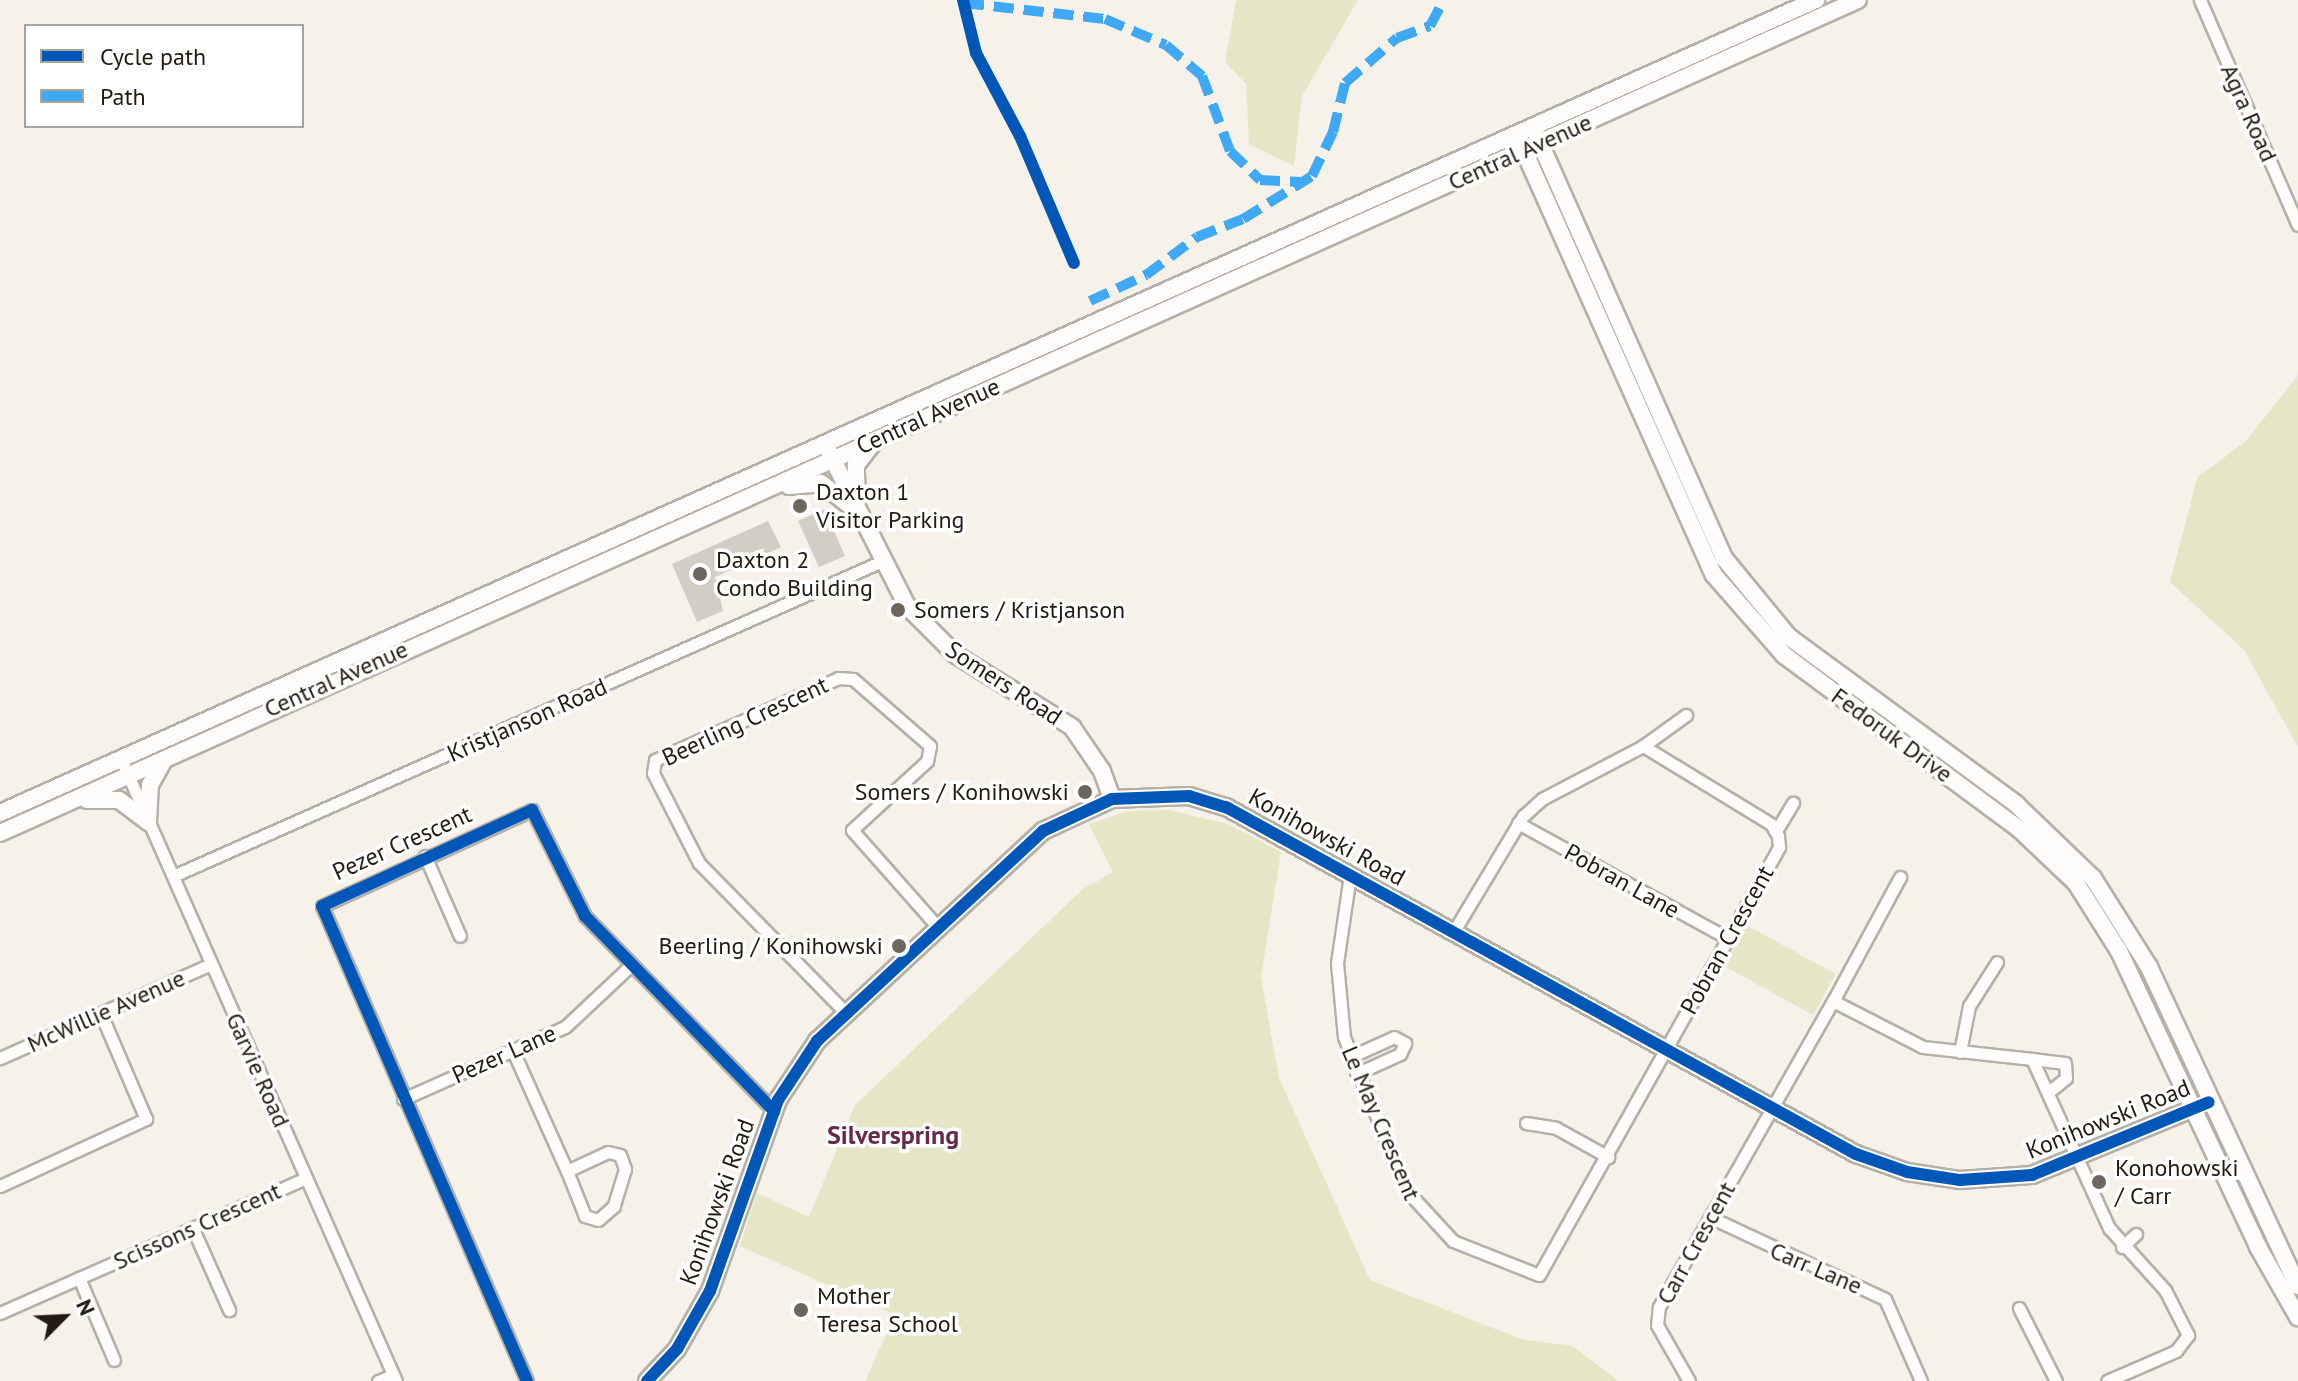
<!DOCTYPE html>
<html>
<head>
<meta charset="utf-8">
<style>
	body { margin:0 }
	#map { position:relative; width:2298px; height:1381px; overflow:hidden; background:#f7f2e9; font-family:"PT Sans",sans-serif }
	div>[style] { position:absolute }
	.green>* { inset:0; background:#e5e6c6 }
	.building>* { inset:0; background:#d3cec5 }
	.roads { filter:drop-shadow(2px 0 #b4b0a7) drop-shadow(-2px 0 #b4b0a7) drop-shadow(0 2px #b4b0a7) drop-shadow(0 -2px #b4b0a7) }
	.street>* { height:11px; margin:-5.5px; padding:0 5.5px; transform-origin:5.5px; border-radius:5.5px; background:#fefdfc }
	.secondary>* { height:16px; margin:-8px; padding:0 8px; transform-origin:8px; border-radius:8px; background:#fefdfc }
	.quiet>* { height:10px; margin-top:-5px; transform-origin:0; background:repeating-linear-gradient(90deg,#3fa9f5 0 20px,transparent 0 30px) }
	.cycleway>* { height:12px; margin:-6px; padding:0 6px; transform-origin:6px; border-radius:6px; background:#0057b8 }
	.dots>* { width:22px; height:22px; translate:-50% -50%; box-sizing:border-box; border:4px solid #fff; border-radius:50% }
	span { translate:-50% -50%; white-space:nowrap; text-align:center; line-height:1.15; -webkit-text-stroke:7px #fff; paint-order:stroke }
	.street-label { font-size:24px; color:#211b11 }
	.poi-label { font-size:24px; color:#211b11 }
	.left { translate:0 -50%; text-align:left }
	.right { translate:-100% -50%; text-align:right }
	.neighbourhood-label { font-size:26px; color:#682849; font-weight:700 }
	.legend { position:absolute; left:24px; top:24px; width:280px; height:104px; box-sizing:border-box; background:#fff; border:2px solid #a6a4a0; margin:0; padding:10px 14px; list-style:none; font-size:24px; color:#211b11 }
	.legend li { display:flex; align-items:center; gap:16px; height:40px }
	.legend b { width:40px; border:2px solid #a6a4a0 }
	.north { position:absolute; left:24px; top:1277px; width:80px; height:80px; -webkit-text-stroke:6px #fff; paint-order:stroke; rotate:66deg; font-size:22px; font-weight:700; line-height:32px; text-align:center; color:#211b11 }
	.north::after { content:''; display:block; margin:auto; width:28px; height:36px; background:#211b11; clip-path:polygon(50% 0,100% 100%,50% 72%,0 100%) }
</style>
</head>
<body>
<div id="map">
	<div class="green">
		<i style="clip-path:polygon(1236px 0,1358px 0,1302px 96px,1294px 166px,1249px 144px,1246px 84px,1225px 62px)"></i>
		<i style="clip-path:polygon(2298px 375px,2298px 747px,2244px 650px,2170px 582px,2197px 478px,2246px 441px)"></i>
		<i style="clip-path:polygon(1169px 810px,1228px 824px,1281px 852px,1261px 977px,1279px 1078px,1370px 1280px,1521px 1339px,1572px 1346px,1619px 1381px,865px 1381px,895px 1315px,740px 1246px,757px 1193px,809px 1217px,855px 1105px,1083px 889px,1113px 872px,1089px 824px,1128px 811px)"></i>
		<i style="clip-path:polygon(1746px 925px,1836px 974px,1813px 1015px,1724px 966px)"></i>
	</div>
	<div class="building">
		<i style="clip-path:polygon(824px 509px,845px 556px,819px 567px,798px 521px)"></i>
		<i style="clip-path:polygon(768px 521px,781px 547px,715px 577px,723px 611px,697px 622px,672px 564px)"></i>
	</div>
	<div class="roads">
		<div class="street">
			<i style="left:2200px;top:0;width:245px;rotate:66.5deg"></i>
			<i style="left:1643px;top:746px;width:53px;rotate:-35.8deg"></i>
			<i style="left:121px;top:759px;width:680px;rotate:66.15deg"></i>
			<i style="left:1518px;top:823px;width:239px;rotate:28.8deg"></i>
			<i style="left:1776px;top:831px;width:33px;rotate:-59deg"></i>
			<i style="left:425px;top:856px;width:87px;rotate:66.4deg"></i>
			<i style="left:1350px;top:875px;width:89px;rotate:98.4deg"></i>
			<i style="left:1337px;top:963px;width:74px;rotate:84.6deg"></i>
			<i style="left:1344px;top:1037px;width:166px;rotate:67.8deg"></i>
			<i style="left:1407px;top:1191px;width:68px;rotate:47.4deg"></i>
			<i style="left:1453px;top:1241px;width:92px;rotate:21.6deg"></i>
			<i style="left:1539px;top:1275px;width:491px;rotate:-60.7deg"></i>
			<i style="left:1779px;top:847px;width:11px;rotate:-95deg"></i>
			<i style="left:1778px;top:836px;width:14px;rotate:-120deg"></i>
			<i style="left:1771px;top:824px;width:150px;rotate:-148.6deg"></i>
			<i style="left:1643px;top:746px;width:114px;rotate:152.3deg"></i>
			<i style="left:1542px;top:799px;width:25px;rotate:138deg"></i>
			<i style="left:1523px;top:816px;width:134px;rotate:121deg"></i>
			<i style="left:173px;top:876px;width:774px;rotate:-23.95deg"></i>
			<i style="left:1833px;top:1001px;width:141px;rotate:-61.6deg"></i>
			<i style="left:845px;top:1012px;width:209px;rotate:-134.4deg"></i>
			<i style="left:699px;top:863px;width:101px;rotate:-117.1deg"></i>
			<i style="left:653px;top:773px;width:13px;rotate:-81deg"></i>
			<i style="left:655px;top:760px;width:201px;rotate:-24.1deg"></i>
			<i style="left:838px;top:678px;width:15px;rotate:4deg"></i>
			<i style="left:853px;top:679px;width:102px;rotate:41deg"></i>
			<i style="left:930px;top:746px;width:15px;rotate:101deg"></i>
			<i style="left:927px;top:761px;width:102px;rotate:137.4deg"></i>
			<i style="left:852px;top:830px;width:128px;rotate:48.5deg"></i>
			<i style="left:513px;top:1051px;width:132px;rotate:65.8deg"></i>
			<i style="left:1960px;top:1052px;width:47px;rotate:-78.9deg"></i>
			<i style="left:1969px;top:1006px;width:52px;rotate:-57.5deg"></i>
			<i style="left:1350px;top:1057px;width:48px;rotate:-24.4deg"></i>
			<i style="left:1394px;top:1037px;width:13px;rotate:29deg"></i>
			<i style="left:1405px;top:1043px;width:12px;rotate:114deg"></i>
			<i style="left:1400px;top:1054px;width:48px;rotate:155.6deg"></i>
			<i style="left:0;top:1058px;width:231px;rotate:-24deg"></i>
			<i style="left:2032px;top:1059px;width:33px;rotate:7deg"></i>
			<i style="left:2065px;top:1063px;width:15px;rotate:86deg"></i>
			<i style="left:2066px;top:1078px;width:22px;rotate:141deg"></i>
			<i style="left:403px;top:1099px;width:177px;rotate:-24deg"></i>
			<i style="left:565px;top:1027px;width:91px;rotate:-43.2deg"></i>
			<i style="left:1526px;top:1123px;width:30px;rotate:9deg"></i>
			<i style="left:1556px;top:1128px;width:60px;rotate:29.1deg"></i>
			<i style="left:608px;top:1152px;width:12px;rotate:14deg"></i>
			<i style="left:620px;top:1155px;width:15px;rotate:70deg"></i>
			<i style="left:625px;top:1169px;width:39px;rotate:107deg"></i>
			<i style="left:614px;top:1206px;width:21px;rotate:139deg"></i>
			<i style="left:598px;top:1220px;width:14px;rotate:-163deg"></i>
			<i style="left:585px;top:1216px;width:48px;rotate:-111.8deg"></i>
			<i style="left:567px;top:1171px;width:45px;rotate:-24.9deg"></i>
			<i style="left:0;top:1186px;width:161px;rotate:-24.7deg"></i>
			<i style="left:146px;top:1119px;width:114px;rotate:-113.2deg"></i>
			<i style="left:1710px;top:1217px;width:193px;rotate:25.1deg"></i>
			<i style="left:1885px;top:1299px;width:90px;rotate:66.3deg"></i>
			<i style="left:193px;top:1229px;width:89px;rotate:66deg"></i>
			<i style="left:2122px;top:1247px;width:19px;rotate:-43deg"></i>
			<i style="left:79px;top:1278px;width:89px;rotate:66.9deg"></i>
			<i style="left:2019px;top:1308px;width:82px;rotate:63.1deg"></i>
			<i style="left:0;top:1313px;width:334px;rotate:-23.8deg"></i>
			<i style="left:378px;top:1381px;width:16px;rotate:-22deg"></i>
			<i style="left:527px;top:1381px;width:517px;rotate:-113.34deg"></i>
			<i style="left:322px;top:906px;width:231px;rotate:-24.6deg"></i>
			<i style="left:532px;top:810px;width:119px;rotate:63.4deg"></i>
			<i style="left:585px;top:916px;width:272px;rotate:45.9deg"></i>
			<i style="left:1689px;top:1381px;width:64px;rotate:-119.7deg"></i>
			<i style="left:1657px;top:1325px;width:18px;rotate:-84deg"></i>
			<i style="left:1659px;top:1307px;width:352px;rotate:-60.4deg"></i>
			<i style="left:1833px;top:1001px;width:101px;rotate:27.1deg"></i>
			<i style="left:1923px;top:1047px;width:110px;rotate:6.3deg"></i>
			<i style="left:2032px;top:1059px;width:186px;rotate:65.5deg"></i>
			<i style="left:2109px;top:1228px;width:84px;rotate:47.9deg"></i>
			<i style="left:2165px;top:1290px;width:51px;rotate:62.9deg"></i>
			<i style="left:2188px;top:1335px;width:20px;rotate:127deg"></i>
			<i style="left:2176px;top:1351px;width:75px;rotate:156.5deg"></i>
		</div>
		<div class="secondary">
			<i style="left:1537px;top:136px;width:462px;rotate:66.1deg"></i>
			<i style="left:1724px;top:558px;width:102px;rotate:50.6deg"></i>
			<i style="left:1789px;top:637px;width:282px;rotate:36.3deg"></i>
			<i style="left:2016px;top:804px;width:107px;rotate:43.9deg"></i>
			<i style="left:2093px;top:878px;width:105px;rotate:57.8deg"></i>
			<i style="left:2149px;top:967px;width:352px;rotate:65deg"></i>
			<i style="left:1521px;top:144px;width:472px;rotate:65.9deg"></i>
			<i style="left:1714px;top:575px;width:106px;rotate:48.8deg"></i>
			<i style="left:1784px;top:655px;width:291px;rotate:36.5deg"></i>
			<i style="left:2018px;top:828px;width:80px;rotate:43.5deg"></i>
			<i style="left:2076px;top:883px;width:80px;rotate:57.7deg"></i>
			<i style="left:2119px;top:951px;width:327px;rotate:64.8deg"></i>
			<i style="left:2258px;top:1247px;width:81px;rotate:60.3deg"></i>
			<i style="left:829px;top:452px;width:173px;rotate:63.1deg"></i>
			<i style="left:907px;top:606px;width:69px;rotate:45deg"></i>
			<i style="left:956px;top:655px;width:137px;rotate:31.8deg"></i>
			<i style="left:1072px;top:727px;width:53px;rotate:55.7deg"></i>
			<i style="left:1102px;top:771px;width:30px;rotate:70deg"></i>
			<i style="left:789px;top:486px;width:32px;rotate:-5deg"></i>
			<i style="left:821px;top:483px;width:36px;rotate:38deg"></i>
			<i style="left:857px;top:501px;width:36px;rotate:-92deg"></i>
			<i style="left:856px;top:465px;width:28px;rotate:-52deg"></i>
			<i style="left:87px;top:800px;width:32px"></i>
			<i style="left:119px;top:800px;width:36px;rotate:37deg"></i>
			<i style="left:0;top:813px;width:1990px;rotate:-24.12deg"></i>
			<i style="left:148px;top:822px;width:37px;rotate:-87deg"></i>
			<i style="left:150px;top:785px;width:29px;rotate:-61deg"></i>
			<i style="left:0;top:833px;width:2036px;rotate:-24.15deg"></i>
			<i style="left:647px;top:1381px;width:44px;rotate:-46.8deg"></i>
			<i style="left:677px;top:1349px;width:67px;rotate:-60.4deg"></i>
			<i style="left:710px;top:1291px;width:203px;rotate:-70.4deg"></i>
			<i style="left:778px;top:1100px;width:71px;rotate:-56.5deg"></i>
			<i style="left:817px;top:1041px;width:309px;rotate:-42.9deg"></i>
			<i style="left:1043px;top:831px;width:76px;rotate:-24.9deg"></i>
			<i style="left:1112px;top:799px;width:77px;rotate:-2.2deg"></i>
			<i style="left:1189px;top:796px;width:39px;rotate:17deg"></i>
			<i style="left:1226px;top:807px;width:719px;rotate:28.85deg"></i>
			<i style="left:1856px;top:1154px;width:54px;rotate:19.4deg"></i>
			<i style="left:1907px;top:1172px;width:54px;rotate:8.6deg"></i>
			<i style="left:1960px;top:1180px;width:72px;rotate:-4deg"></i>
			<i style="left:2032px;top:1175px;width:191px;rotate:-22.4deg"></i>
		</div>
	</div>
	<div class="quiet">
		<i style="left:964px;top:3px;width:142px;rotate:6.5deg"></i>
		<i style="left:1105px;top:19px;width:66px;rotate:23.1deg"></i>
		<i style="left:1166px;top:45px;width:48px;rotate:40.7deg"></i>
		<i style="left:1202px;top:76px;width:80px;rotate:69.5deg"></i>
		<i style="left:1230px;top:151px;width:42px;rotate:44deg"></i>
		<i style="left:1260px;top:180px;width:40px;rotate:2.9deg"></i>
		<i style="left:1090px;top:301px;width:62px;rotate:-24.9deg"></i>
		<i style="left:1146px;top:275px;width:64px;rotate:-36.7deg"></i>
		<i style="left:1197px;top:237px;width:49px;rotate:-21.4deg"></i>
		<i style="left:1243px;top:219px;width:81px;rotate:-31.9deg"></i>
		<i style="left:1312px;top:176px;width:49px;rotate:-64.5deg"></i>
		<i style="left:1333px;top:132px;width:50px;rotate:-76.2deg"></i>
		<i style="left:1345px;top:83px;width:69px;rotate:-40.9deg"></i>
		<i style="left:1397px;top:38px;width:35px;rotate:-20deg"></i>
		<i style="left:1430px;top:26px;width:30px;rotate:-62deg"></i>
	</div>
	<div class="cycleway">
		<i style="left:963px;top:0;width:55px;rotate:76.2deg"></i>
		<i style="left:976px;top:53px;width:94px;rotate:62.1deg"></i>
		<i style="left:1020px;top:136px;width:138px;rotate:67deg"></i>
		<i style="left:527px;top:1381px;width:517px;rotate:-113.34deg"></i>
		<i style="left:322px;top:906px;width:231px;rotate:-24.6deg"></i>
		<i style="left:532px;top:810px;width:119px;rotate:63.4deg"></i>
		<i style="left:585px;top:916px;width:272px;rotate:45.9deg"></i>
		<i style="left:647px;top:1381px;width:44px;rotate:-46.8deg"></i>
		<i style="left:677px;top:1349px;width:67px;rotate:-60.4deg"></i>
		<i style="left:710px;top:1291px;width:203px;rotate:-70.4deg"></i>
		<i style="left:778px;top:1100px;width:71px;rotate:-56.5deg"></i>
		<i style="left:817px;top:1041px;width:309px;rotate:-42.9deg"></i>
		<i style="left:1043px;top:831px;width:76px;rotate:-24.9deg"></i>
		<i style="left:1112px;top:799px;width:77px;rotate:-2.2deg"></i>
		<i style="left:1189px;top:796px;width:39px;rotate:17deg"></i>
		<i style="left:1226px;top:807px;width:719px;rotate:28.85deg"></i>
		<i style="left:1856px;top:1154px;width:54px;rotate:19.4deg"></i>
		<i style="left:1907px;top:1172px;width:54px;rotate:8.6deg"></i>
		<i style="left:1960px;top:1180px;width:72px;rotate:-4deg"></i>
		<i style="left:2032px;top:1175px;width:191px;rotate:-22.4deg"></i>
	</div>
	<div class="dots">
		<i style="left:800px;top:506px;background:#6c665d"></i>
		<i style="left:700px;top:574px;background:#6c665d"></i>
		<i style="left:898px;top:610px;background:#6c665d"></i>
		<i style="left:1085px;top:792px;background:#6c665d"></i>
		<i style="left:899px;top:946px;background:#6c665d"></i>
		<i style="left:2099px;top:1182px;background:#6c665d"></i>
		<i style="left:801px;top:1310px;background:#6c665d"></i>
	</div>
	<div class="street-label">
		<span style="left:2249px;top:113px;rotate:66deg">Agra Road</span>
		<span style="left:1520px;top:152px;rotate:-24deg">Central Avenue</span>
		<span style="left:928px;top:416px;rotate:-24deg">Central Avenue</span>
		<span style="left:336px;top:679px;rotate:-24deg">Central Avenue</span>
		<span style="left:1004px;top:683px;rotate:33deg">Somers Road</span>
		<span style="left:527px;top:720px;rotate:-24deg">Kristjanson Road</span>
		<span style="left:745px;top:721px;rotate:-25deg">Beerling Crescent</span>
		<span style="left:1892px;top:735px;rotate:36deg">Fedoruk Drive</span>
		<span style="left:1327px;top:837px;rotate:29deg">Konihowski Road</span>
		<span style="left:402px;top:843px;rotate:-24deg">Pezer Crescent</span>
		<span style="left:1622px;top:881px;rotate:29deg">Pobran Lane</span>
		<span style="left:1727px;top:940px;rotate:-61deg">Pobran Crescent</span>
		<span style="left:106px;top:1011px;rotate:-24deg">McWillie Avenue</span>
		<span style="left:504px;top:1054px;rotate:-24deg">Pezer Lane</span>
		<span style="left:258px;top:1070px;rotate:66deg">Garvie Road</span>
		<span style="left:2108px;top:1119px;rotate:-22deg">Konihowski Road</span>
		<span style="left:1381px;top:1123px;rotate:67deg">Le May Crescent</span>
		<span style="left:717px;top:1202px;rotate:-70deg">Konihowski Road</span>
		<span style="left:197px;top:1226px;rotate:-24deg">Scissons Crescent</span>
		<span style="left:1696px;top:1243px;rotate:-61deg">Carr Crescent</span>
		<span style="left:1816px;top:1268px;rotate:23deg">Carr Lane</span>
	</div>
	<div class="poi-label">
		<span class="left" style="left:816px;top:506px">Daxton 1<br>Visitor Parking</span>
		<span class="left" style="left:716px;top:574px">Daxton 2<br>Condo Building</span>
		<span class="left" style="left:914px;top:610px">Somers / Kristjanson</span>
		<span class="right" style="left:1069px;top:792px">Somers / Konihowski</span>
		<span class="right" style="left:883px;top:946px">Beerling / Konihowski</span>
		<span class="left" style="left:2115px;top:1182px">Konohowski<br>/ Carr</span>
		<span class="left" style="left:817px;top:1310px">Mother<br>Teresa School</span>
	</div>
	<div class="neighbourhood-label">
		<span style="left:893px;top:1135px">Silverspring</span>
	</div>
	<ul class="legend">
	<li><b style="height:10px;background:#0057b8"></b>Cycle path</li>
	<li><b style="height:10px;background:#3fa9f5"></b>Path</li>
	</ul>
	<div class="north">N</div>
</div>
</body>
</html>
